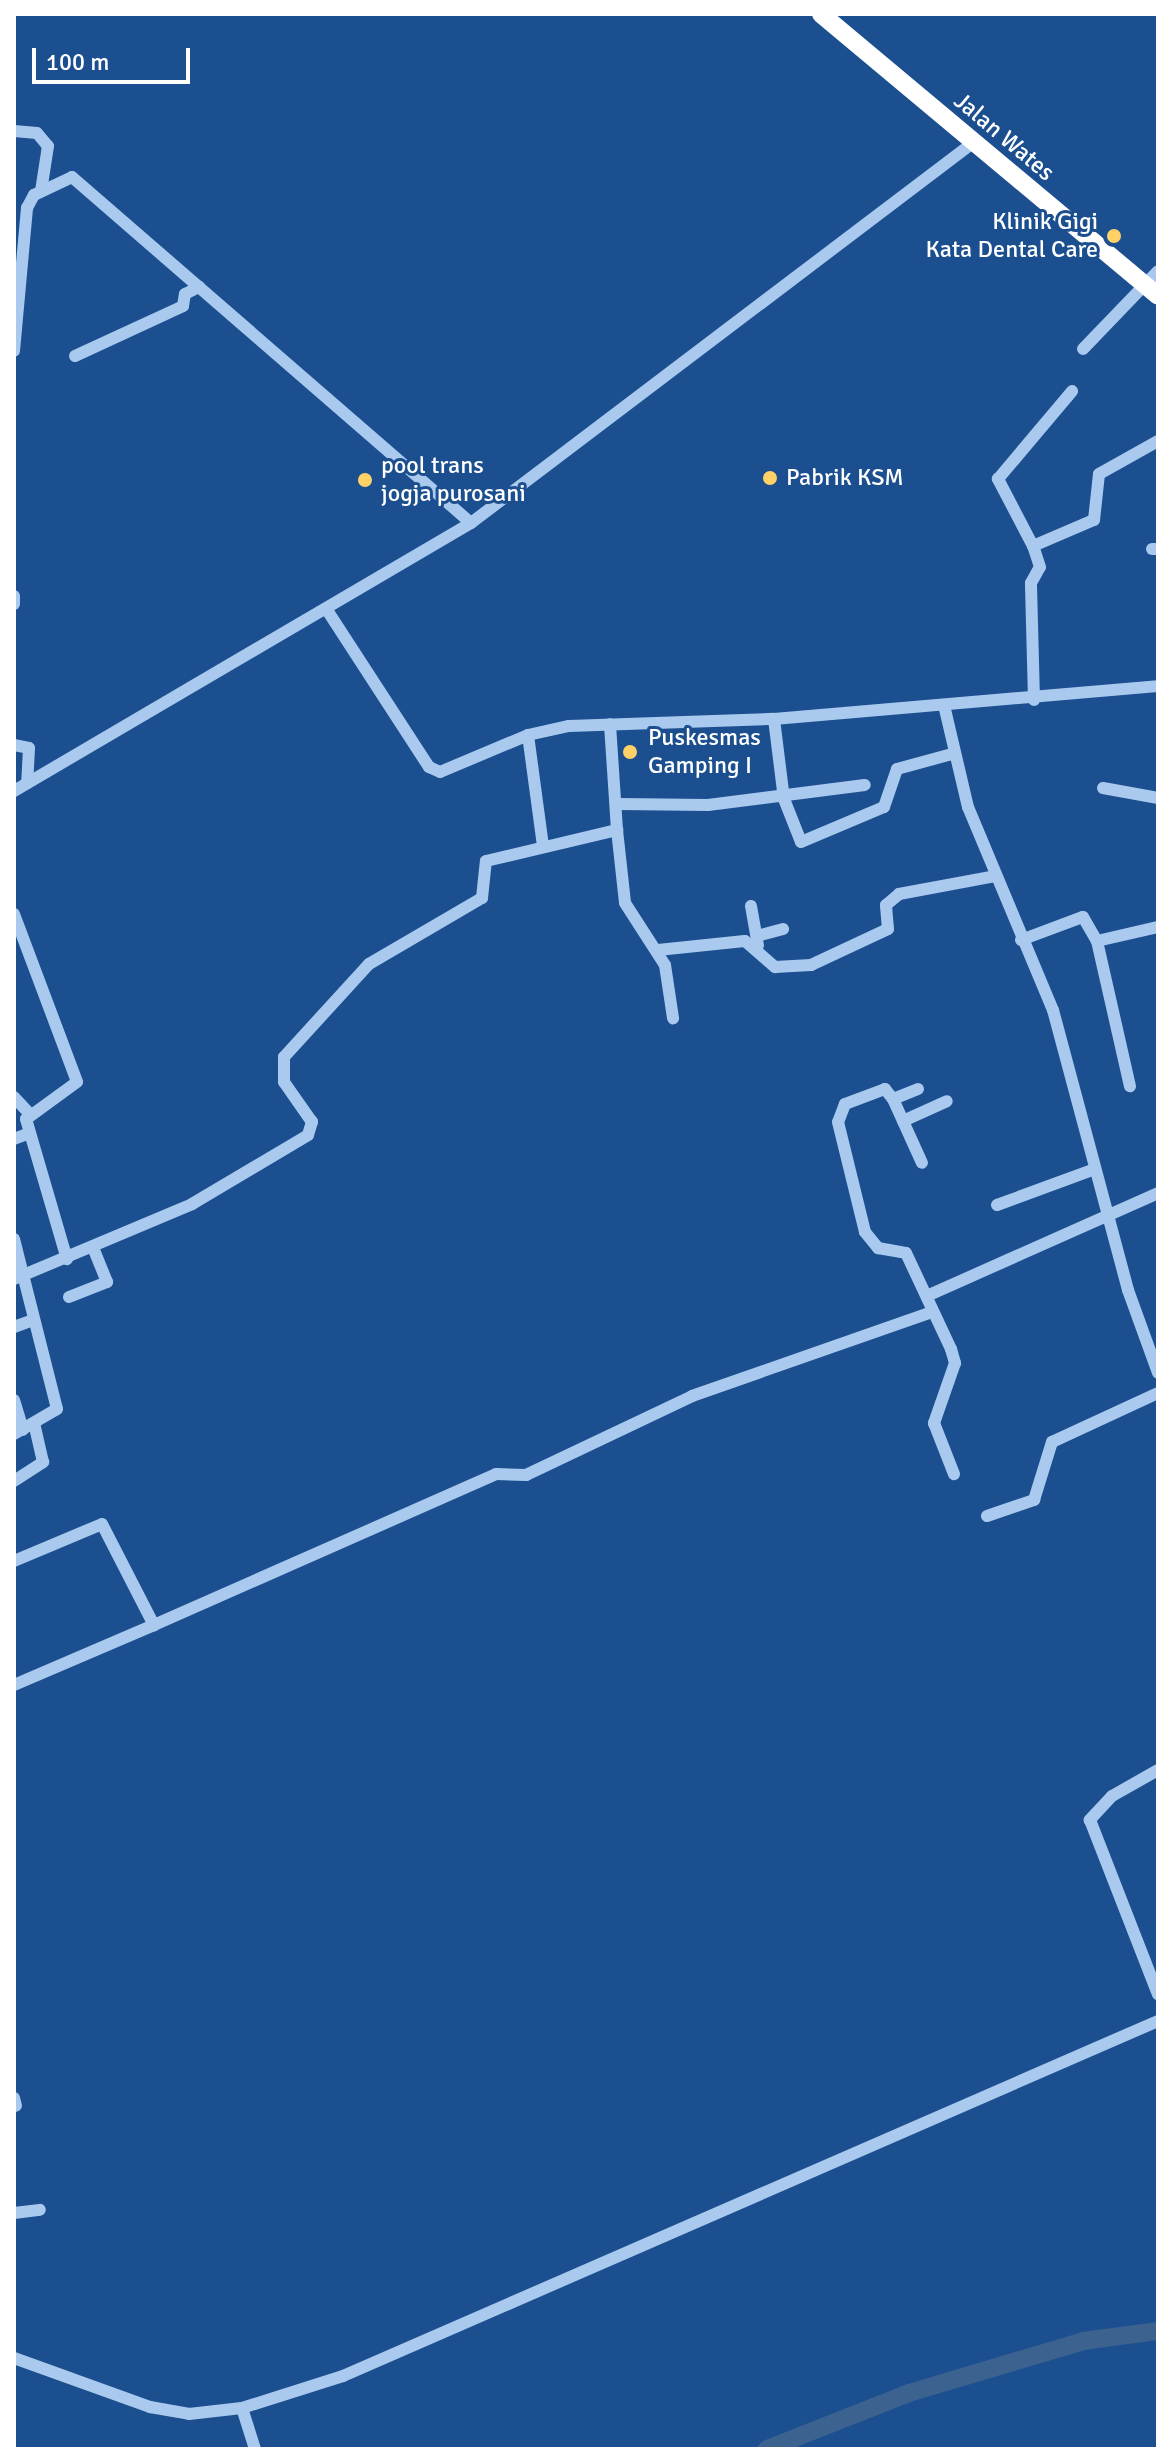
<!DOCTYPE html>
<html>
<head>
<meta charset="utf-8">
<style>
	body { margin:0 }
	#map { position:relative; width:1172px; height:2463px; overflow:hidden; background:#1b4f8f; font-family:Signika,sans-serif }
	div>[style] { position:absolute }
	.river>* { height:18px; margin:-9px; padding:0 9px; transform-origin:9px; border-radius:9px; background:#3c6290 }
	.minor>* { height:12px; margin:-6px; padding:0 6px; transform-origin:6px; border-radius:6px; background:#a9c9ee }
	.highway>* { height:18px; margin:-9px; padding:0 9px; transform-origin:9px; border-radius:9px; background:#fff }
	.dots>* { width:22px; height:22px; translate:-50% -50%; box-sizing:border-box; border:4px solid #1b4f8f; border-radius:50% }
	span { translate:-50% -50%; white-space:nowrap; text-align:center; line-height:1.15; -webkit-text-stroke:6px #1b4f8f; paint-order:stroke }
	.street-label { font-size:24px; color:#fff }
	.poi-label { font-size:24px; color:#fff }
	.right { translate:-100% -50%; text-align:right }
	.left { translate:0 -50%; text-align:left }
	.frame { position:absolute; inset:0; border:16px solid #fff; pointer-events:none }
	.scale { position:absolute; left:32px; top:48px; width:158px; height:36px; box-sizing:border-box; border:4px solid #fff; border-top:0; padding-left:10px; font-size:24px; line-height:28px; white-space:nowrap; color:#fff; -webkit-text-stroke:6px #1b4f8f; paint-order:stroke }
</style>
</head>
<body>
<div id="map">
	<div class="river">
		<i style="left:767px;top:2449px;width:153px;rotate:-21.5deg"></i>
		<i style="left:909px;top:2393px;width:182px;rotate:-16.6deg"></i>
		<i style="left:1083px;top:2341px;width:76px;rotate:-7.6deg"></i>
	</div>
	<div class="minor">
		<i style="left:14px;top:131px;width:23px;rotate:5deg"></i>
		<i style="left:37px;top:133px;width:17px;rotate:50deg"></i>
		<i style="left:48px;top:146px;width:46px;rotate:98.8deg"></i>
		<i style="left:1083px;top:349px;width:108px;rotate:-46.1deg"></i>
		<i style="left:14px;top:351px;width:144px;rotate:-84.8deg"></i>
		<i style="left:27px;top:208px;width:15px;rotate:-62deg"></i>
		<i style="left:34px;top:195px;width:42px;rotate:-25.3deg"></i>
		<i style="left:72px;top:177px;width:528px;rotate:40.93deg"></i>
		<i style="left:75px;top:356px;width:119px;rotate:-24.8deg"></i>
		<i style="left:183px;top:306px;width:12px;rotate:-81deg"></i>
		<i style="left:185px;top:294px;width:16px;rotate:-27deg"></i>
		<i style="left:1033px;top:546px;width:76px;rotate:-117.6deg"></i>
		<i style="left:998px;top:479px;width:115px;rotate:-49.9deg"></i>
		<i style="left:1152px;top:549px;width:6px"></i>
		<i style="left:14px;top:596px;width:8px;rotate:90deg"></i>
		<i style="left:327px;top:610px;width:187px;rotate:57deg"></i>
		<i style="left:429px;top:767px;width:12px;rotate:24deg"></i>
		<i style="left:440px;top:772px;width:95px;rotate:-22.8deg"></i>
		<i style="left:528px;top:735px;width:42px;rotate:-12.4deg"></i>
		<i style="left:569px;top:726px;width:205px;rotate:-2deg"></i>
		<i style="left:774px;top:719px;width:385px;rotate:-4.9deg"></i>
		<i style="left:1034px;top:700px;width:117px;rotate:-91.5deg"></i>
		<i style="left:1031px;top:583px;width:18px;rotate:-61deg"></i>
		<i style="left:1040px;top:567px;width:22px;rotate:-108deg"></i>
		<i style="left:1033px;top:546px;width:66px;rotate:-23.1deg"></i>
		<i style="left:1094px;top:520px;width:46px;rotate:-83.8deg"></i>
		<i style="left:1099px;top:474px;width:68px;rotate:-29.2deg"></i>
		<i style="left:944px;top:705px;width:105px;rotate:76.8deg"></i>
		<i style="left:968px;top:807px;width:220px;rotate:67.3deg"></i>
		<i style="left:1053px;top:1010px;width:290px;rotate:75deg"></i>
		<i style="left:1128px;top:1290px;width:88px;rotate:70.1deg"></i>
		<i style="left:774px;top:719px;width:81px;rotate:82.9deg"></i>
		<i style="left:784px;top:799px;width:46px;rotate:68.4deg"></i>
		<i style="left:801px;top:842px;width:90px;rotate:-22.9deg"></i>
		<i style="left:884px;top:807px;width:40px;rotate:-71.1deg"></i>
		<i style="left:897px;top:769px;width:57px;rotate:-15.3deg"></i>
		<i style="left:528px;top:735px;width:112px;rotate:82.3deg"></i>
		<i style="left:14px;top:745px;width:15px;rotate:11deg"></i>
		<i style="left:29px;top:748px;width:35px;rotate:93deg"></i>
		<i style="left:1103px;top:788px;width:56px;rotate:10.3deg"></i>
		<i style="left:14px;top:791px;width:530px;rotate:-30.39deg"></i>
		<i style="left:471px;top:523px;width:631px;rotate:-37.14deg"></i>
		<i style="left:617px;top:804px;width:91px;rotate:0.6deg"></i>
		<i style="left:708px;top:805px;width:158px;rotate:-7.3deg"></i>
		<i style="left:617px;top:830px;width:73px;rotate:83.7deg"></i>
		<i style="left:625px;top:903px;width:74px;rotate:57.2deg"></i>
		<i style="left:665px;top:965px;width:54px;rotate:81.4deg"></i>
		<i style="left:751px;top:906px;width:40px;rotate:80deg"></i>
		<i style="left:14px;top:914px;width:179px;rotate:69.4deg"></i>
		<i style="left:77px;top:1082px;width:63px;rotate:144deg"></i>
		<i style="left:26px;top:1119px;width:146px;rotate:73.7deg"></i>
		<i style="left:757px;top:936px;width:27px;rotate:-15deg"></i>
		<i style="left:1021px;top:940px;width:66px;rotate:-20.4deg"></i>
		<i style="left:1083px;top:917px;width:28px;rotate:60deg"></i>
		<i style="left:1097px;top:941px;width:63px;rotate:-12.9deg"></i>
		<i style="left:1097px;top:941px;width:149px;rotate:77.2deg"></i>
		<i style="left:658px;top:950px;width:87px;rotate:-5.9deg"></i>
		<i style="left:745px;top:941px;width:40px;rotate:41deg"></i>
		<i style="left:775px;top:967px;width:36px;rotate:-3deg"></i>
		<i style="left:811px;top:965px;width:85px;rotate:-25.1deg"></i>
		<i style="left:888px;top:929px;width:24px;rotate:-95deg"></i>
		<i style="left:886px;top:905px;width:17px;rotate:-40deg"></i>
		<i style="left:899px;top:894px;width:99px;rotate:-10.5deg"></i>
		<i style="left:918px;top:1089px;width:27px;rotate:158deg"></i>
		<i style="left:893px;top:1099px;width:13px;rotate:-129deg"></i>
		<i style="left:885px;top:1089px;width:43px;rotate:159.4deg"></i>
		<i style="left:845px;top:1104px;width:19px;rotate:111deg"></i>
		<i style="left:838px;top:1122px;width:113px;rotate:76.2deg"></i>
		<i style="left:865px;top:1232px;width:21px;rotate:51deg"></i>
		<i style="left:878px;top:1248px;width:28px;rotate:10deg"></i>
		<i style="left:906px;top:1253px;width:106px;rotate:64.9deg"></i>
		<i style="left:951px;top:1349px;width:15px;rotate:74deg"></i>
		<i style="left:955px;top:1363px;width:64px;rotate:109.3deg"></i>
		<i style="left:934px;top:1423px;width:55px;rotate:68.6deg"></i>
		<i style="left:14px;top:1097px;width:22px;rotate:47deg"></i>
		<i style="left:893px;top:1099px;width:70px;rotate:65.6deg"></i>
		<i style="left:903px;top:1121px;width:48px;rotate:-24.4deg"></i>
		<i style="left:14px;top:1139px;width:17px;rotate:-21deg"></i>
		<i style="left:997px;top:1205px;width:104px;rotate:-20.2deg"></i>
		<i style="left:14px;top:1239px;width:175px;rotate:75.8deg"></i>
		<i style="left:57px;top:1409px;width:50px;rotate:149.8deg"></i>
		<i style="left:14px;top:1279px;width:193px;rotate:-22.8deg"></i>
		<i style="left:192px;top:1204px;width:135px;rotate:-30.7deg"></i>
		<i style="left:308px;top:1135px;width:14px;rotate:-73deg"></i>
		<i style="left:312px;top:1122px;width:49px;rotate:-125deg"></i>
		<i style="left:284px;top:1082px;width:25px;rotate:-90deg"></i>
		<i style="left:284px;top:1057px;width:126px;rotate:-47.6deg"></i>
		<i style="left:369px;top:964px;width:131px;rotate:-30.3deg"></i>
		<i style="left:482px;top:898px;width:37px;rotate:-84deg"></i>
		<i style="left:486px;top:861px;width:135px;rotate:-13.3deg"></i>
		<i style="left:617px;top:830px;width:106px;rotate:-93.8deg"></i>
		<i style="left:929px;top:1295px;width:251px;rotate:-24deg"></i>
		<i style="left:69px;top:1297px;width:41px;rotate:-21.5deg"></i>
		<i style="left:107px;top:1282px;width:37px;rotate:-112deg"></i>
		<i style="left:14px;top:1327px;width:20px;rotate:-20deg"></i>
		<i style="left:14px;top:1400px;width:31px;rotate:73deg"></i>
		<i style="left:14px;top:1481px;width:35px;rotate:-33deg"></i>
		<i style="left:43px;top:1462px;width:37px;rotate:-103deg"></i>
		<i style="left:987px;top:1516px;width:50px;rotate:-18.8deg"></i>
		<i style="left:1034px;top:1500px;width:61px;rotate:-72.8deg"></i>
		<i style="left:1052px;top:1442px;width:117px;rotate:-24.8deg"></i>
		<i style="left:14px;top:1561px;width:95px;rotate:-22.8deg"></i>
		<i style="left:102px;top:1524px;width:114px;rotate:62.8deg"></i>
		<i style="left:154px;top:1625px;width:374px;rotate:-23.8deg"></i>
		<i style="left:496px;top:1474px;width:30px;rotate:2deg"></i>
		<i style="left:526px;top:1475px;width:184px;rotate:-25.4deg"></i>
		<i style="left:692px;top:1396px;width:254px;rotate:-19.3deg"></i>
		<i style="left:14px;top:1685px;width:152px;rotate:-23.2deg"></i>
		<i style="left:1158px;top:1770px;width:53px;rotate:150.5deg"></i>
		<i style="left:1112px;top:1796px;width:33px;rotate:133deg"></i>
		<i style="left:1090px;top:1820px;width:187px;rotate:68.7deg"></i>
		<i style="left:14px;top:2098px;width:8px;rotate:76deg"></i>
		<i style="left:14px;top:2213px;width:26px;rotate:-7deg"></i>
		<i style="left:14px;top:2358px;width:145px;rotate:19.8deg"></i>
		<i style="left:150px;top:2407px;width:40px;rotate:10deg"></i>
		<i style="left:189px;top:2414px;width:53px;rotate:-6.5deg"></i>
		<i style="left:242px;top:2408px;width:106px;rotate:-17.6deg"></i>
		<i style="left:343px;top:2376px;width:889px;rotate:-23.54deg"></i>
		<i style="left:242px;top:2408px;width:43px;rotate:72.4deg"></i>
	</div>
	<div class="highway">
		<i style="left:821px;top:14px;width:439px;rotate:39.9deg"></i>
	</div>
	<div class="dots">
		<i style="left:1114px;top:236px;background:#ffd166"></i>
		<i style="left:770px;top:478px;background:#ffd166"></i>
		<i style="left:365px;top:480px;background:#ffd166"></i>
		<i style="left:630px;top:752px;background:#ffd166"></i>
	</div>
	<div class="street-label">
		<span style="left:1004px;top:137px;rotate:40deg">Jalan Wates</span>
	</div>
	<div class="poi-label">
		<span class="right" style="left:1098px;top:236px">Klinik Gigi<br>Kata Dental Care</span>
		<span class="left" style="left:381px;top:480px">pool trans<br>jogja purosani</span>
		<span class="left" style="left:786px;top:478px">Pabrik KSM</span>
		<span class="left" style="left:648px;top:752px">Puskesmas<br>Gamping I</span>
	</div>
	<div class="frame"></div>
	<div class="scale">100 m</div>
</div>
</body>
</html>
